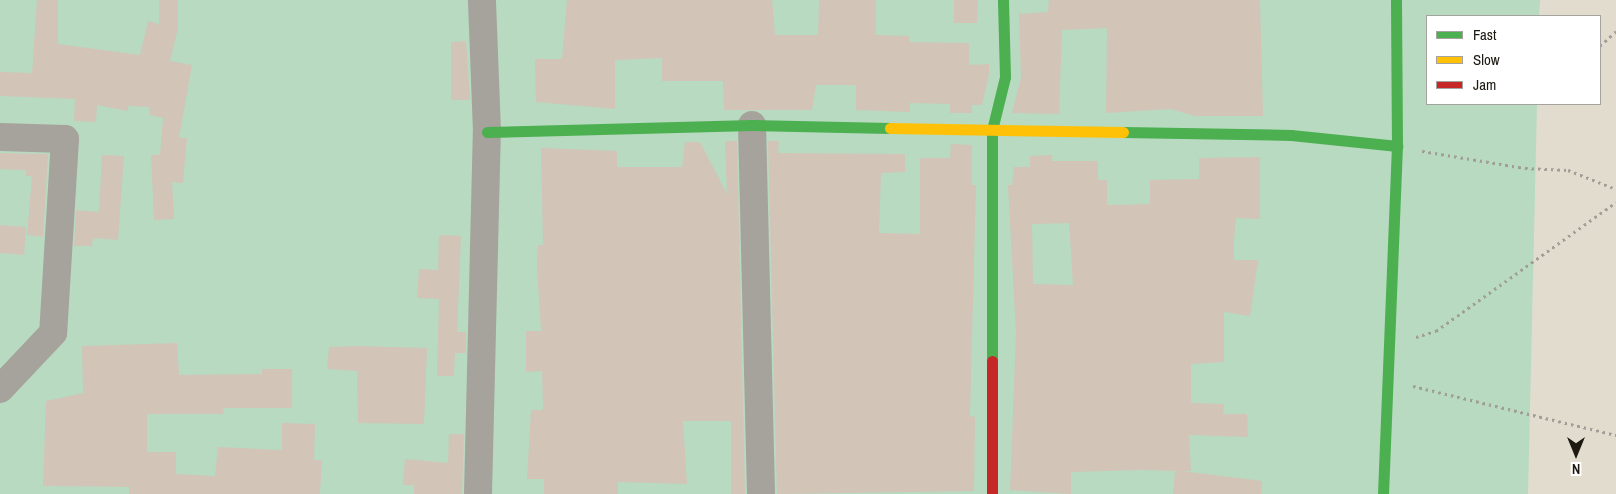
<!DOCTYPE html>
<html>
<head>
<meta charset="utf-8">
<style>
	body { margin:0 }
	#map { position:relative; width:1616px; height:494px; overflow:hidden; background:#e2dcce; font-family:"Archivo Narrow",sans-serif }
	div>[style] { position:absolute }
	.green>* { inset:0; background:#b7dac1 }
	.building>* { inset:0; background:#d2c4b7 }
	.path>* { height:3px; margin-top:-1.5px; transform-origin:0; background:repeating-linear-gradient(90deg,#a19e97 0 2.5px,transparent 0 6.5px) }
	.street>* { height:28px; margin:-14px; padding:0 14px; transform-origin:14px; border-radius:14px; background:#a6a29c }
	.fast>* { height:11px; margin:-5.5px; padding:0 5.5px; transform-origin:5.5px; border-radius:5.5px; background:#4caf50 }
	.slow>* { height:11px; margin:-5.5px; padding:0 5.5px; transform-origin:5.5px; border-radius:5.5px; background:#ffc107 }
	.jam>* { height:11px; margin:-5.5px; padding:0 5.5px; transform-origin:5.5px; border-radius:5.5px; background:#c62828 }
	span { translate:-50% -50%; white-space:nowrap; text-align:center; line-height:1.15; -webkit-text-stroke:5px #fff; paint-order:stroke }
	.legend { position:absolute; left:1426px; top:15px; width:175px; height:90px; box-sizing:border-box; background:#fff; border:1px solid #a5a39f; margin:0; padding:6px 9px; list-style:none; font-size:15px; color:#1d1910 }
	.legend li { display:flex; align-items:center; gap:10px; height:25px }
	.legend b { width:25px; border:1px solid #a5a39f }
	.north { position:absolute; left:1551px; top:429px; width:50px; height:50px; -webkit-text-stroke:4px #fff; paint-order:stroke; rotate:180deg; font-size:14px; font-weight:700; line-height:20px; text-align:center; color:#1d1910 }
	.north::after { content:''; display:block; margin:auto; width:18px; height:22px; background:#1d1910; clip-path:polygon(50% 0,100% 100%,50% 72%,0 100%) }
</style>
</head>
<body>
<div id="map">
	<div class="green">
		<i style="clip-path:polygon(0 0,1540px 0,1539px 16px,1427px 16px,1427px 104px,1537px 104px,1528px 494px,0 494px)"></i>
	</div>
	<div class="building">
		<i style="clip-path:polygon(37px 0,58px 0,58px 44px,140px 55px,148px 21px,159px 24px,159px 0,178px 0,178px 28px,170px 61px,192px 65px,179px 138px,187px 138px,183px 183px,172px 182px,174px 219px,154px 220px,151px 155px,160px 155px,163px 118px,150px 115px,149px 107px,128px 106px,128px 111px,97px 105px,96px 122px,74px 121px,75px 99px,0 96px,0 72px,32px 73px)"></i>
		<i style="clip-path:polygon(567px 0,772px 0,775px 35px,818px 35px,819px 0,876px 0,876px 35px,909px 36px,909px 42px,969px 43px,969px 65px,989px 64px,989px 75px,982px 105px,972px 105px,972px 113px,950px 113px,950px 104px,910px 103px,910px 112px,856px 110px,856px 85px,816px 85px,812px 110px,724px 110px,723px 81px,662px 81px,662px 58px,615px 60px,615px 109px,536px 102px,535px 59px,562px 59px)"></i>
		<i style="clip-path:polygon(954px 0,978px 0,977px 23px,954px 23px)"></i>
		<i style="clip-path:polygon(1049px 0,1260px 0,1263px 116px,1195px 116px,1171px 109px,1106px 113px,1107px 28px,1062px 30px,1059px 114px,1012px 113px,1021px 77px,1019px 14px,1048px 12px)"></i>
		<i style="clip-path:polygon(466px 41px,470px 100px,451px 100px,451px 42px)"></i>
		<i style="clip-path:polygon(725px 141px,737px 141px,745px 494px,731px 494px,731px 421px,683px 421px,687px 484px,618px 482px,618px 494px,544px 494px,544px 479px,527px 479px,531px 410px,543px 410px,542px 371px,526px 372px,526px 331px,541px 331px,537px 267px,538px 245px,543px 245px,541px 148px,617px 151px,617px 167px,682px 167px,685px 142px,700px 142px,727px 194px)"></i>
		<i style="clip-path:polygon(768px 141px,779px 141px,778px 153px,905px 154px,905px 172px,881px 173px,879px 233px,920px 234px,920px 158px,950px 158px,951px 144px,972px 145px,972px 185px,976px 185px,970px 416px,975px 417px,974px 491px,777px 494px)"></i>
		<i style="clip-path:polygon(0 153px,48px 154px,43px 237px,27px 235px,32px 176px,26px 176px,26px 170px,0 169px)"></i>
		<i style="clip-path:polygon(102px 155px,124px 156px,118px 240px,93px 238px,92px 246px,74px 246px,76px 210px,99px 212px)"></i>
		<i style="clip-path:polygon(evenodd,1052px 155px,1052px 161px,1098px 161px,1098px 180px,1107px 180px,1107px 205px,1150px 204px,1150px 180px,1199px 179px,1199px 158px,1260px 157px,1260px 219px,1236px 218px,1234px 239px,1234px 260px,1258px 260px,1250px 316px,1224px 312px,1224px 362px,1191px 364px,1191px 403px,1224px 404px,1223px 414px,1247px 414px,1248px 437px,1189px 435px,1191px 471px,1181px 471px,1262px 481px,1261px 494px,1173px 494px,1175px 471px,1142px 470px,1071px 472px,1071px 494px,1010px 490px,1016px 333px,1008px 185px,1012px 185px,1014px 167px,1030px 167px,1030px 156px,1052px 155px,1069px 223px,1073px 285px,1033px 284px,1032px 224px,1069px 223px)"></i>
		<i style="clip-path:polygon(0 225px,26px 227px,24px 255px,0 253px)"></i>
		<i style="clip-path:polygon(439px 235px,461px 236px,457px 332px,466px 332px,466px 353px,455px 353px,454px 376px,437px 376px,439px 299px,417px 298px,419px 269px,438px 270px)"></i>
		<i style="clip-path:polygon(177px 343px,179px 375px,262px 374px,262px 369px,292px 369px,292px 408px,223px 408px,224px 414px,147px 414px,147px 452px,176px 452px,176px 474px,215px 476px,218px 447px,282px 450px,282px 423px,315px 424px,314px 460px,322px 460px,320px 494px,129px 494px,129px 487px,43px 486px,46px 401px,83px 393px,82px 346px)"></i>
		<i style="clip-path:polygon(358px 346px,427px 348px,424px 424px,358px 423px,357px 371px,327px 369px,329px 347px)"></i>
		<i style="clip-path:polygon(449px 434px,464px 434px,462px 494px,414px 494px,414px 485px,403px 485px,405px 459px,448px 463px)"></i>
	</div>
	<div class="path">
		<i style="left:1600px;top:46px;width:22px;rotate:-43deg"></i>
		<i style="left:1422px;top:151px;width:104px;rotate:9.4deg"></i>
		<i style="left:1525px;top:168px;width:43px;rotate:2.7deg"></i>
		<i style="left:1568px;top:170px;width:52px;rotate:21.6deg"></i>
		<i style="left:1416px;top:337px;width:21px;rotate:-17deg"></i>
		<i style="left:1436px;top:331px;width:221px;rotate:-35.6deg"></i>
		<i style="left:1413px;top:386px;width:209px;rotate:13.6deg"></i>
	</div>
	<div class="street">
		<i style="left:752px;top:125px;width:369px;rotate:88.6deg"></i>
		<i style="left:0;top:137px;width:65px;rotate:1.8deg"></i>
		<i style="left:65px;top:139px;width:194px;rotate:93.5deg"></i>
		<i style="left:53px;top:333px;width:77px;rotate:133.4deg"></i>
		<i style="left:478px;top:494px;width:362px;rotate:-88.6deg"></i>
		<i style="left:487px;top:132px;width:132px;rotate:-92.2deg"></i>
	</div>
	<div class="fast">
		<i style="left:487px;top:132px;width:265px;rotate:-1.5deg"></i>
		<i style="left:752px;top:125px;width:138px;rotate:1.2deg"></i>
		<i style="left:1123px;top:132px;width:168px;rotate:1deg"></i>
		<i style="left:1291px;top:135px;width:107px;rotate:5.9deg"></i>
		<i style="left:992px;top:361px;width:231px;rotate:-90deg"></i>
		<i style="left:992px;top:130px;width:55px;rotate:-76.2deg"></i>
		<i style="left:1005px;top:77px;width:77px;rotate:-91.5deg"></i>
		<i style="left:1383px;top:494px;width:348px;rotate:-87.7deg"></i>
		<i style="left:1397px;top:146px;width:146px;rotate:-90.4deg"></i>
	</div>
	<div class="slow">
		<i style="left:890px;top:128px;width:233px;rotate:1deg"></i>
	</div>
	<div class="jam">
		<i style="left:992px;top:361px;width:133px;rotate:90deg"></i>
	</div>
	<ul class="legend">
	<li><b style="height:6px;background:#4caf50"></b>Fast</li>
	<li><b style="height:6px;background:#ffc107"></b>Slow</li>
	<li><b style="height:6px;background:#c62828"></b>Jam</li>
	</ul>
	<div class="north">N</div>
</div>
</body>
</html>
